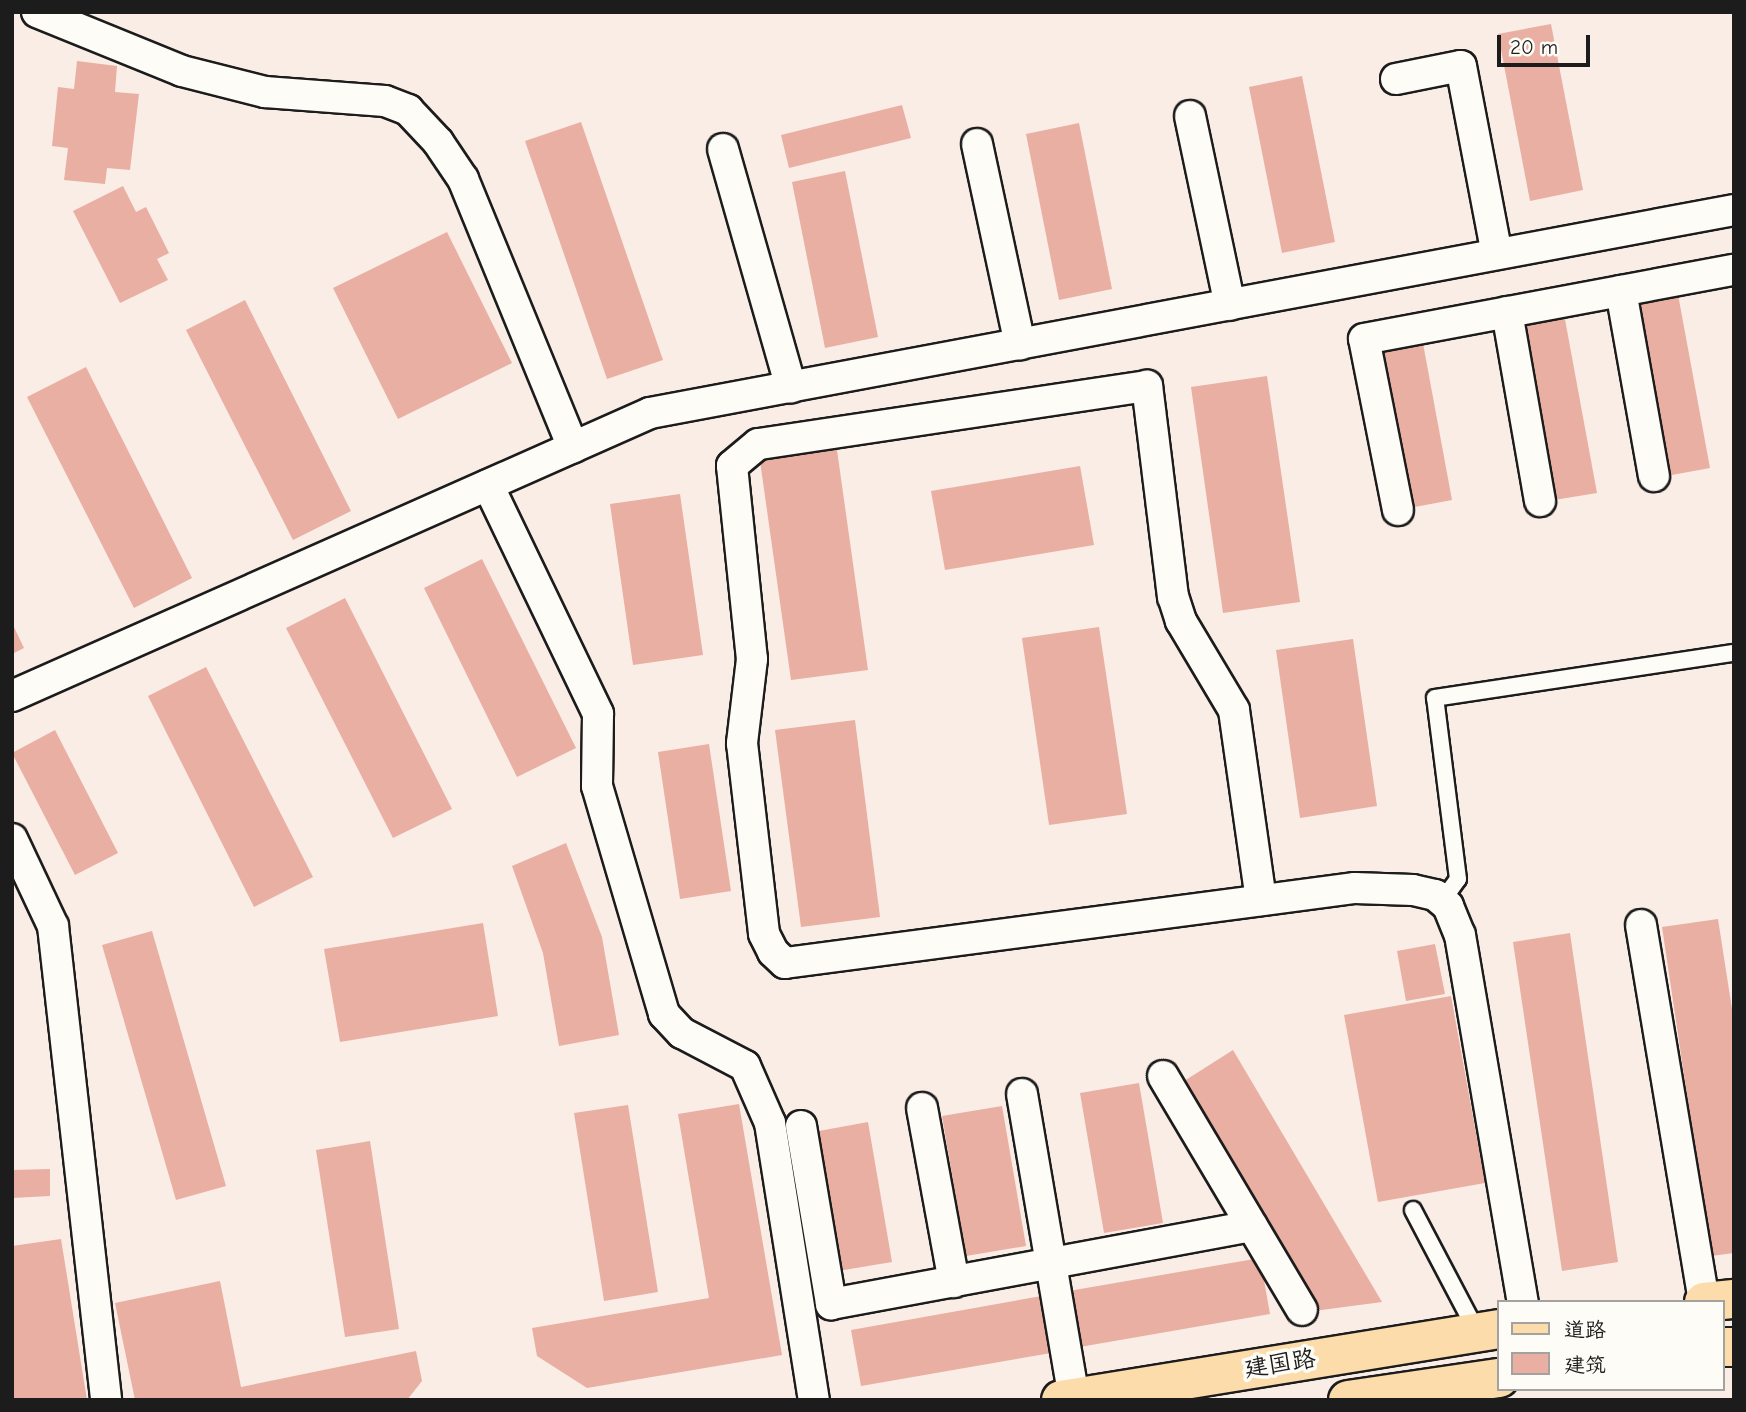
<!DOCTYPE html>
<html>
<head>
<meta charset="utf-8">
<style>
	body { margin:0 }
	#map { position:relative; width:1746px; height:1412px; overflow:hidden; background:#f9ede6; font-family:"Comic Neue","LXGW WenKai TC",sans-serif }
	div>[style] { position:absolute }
	.building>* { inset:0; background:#e9afa3 }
	.roads { filter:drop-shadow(2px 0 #1c1c1c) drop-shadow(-2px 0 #1c1c1c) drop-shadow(0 2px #1c1c1c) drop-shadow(0 -2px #1c1c1c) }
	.lane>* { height:16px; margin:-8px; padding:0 8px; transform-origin:8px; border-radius:8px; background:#fdfcf7 }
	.street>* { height:30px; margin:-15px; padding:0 15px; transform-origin:15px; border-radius:15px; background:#fdfcf7 }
	.primary>* { height:38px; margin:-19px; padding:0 19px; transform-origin:19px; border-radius:19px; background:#fddcac }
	span { translate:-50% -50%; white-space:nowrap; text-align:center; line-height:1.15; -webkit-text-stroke:7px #fdfcf7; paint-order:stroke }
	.street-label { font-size:24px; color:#1c1c1c }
	.frame { position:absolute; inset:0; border:14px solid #1c1c1c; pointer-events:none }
	.legend { position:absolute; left:1497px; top:1300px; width:228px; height:91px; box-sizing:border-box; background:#fdfcf7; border:2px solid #a3a29f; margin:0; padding:9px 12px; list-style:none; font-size:21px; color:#1c1c1c }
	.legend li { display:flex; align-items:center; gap:14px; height:35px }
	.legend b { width:35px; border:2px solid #a3a29f }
	.scale { position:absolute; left:1497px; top:35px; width:93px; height:32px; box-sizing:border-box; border:4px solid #1c1c1c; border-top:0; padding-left:9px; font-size:21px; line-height:24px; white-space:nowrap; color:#1c1c1c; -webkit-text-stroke:5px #fdfcf7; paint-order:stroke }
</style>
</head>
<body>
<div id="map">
	<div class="building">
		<i style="clip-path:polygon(1551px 24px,1583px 190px,1530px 201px,1498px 34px)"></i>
		<i style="clip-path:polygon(77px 61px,117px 66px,115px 92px,139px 94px,130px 170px,107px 168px,105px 184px,64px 180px,68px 148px,52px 146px,58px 87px,74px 89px)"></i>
		<i style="clip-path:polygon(1302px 76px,1335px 242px,1282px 253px,1249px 87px)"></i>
		<i style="clip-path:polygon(902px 105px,911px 138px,789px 168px,781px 135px)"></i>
		<i style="clip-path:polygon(581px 122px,663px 360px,607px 379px,525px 141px)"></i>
		<i style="clip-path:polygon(1079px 123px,1112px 289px,1059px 300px,1026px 134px)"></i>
		<i style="clip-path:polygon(845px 171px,878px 337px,825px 348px,792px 182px)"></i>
		<i style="clip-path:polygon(123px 186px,136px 212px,146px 207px,169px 253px,157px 259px,168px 280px,120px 303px,73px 211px)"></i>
		<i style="clip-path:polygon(447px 232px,512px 363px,398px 419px,333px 288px)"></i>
		<i style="clip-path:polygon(1677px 289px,1710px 468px,1661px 477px,1628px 298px)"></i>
		<i style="clip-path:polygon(245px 300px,351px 511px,293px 540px,186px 330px)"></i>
		<i style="clip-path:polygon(1564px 314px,1597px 493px,1548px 501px,1515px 322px)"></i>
		<i style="clip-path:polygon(1422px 338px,1452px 500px,1404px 509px,1373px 347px)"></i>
		<i style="clip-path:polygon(86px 367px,192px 578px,134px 608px,27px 397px)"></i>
		<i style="clip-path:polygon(1267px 376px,1300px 602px,1223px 613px,1191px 387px)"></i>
		<i style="clip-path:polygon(836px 443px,868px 670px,791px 680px,759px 454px)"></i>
		<i style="clip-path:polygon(1080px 466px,1094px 545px,945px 570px,931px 491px)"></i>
		<i style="clip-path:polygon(680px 494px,703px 655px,633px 665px,610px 504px)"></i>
		<i style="clip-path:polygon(482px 559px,576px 748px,517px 777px,424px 588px)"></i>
		<i style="clip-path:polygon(345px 598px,452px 809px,393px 838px,286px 628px)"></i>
		<i style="clip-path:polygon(12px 623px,24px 648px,12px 654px)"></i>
		<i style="clip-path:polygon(1099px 627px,1127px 814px,1049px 825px,1022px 638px)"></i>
		<i style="clip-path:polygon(1353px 639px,1377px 806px,1300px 818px,1276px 650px)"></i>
		<i style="clip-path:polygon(206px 667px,313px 877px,254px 907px,148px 696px)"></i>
		<i style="clip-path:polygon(855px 720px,880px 917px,801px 927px,775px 730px)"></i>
		<i style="clip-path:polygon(55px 730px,118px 853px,75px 875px,12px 753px)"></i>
		<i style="clip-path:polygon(709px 744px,731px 891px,680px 899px,658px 752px)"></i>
		<i style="clip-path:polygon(566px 843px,602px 937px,619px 1035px,559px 1046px,543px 953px,512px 866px)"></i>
		<i style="clip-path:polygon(1718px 919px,1734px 1022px,1734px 1253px,1711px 1256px,1662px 927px)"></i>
		<i style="clip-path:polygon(483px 923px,498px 1016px,340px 1042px,324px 949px)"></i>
		<i style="clip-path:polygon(152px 931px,226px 1186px,176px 1200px,102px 945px)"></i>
		<i style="clip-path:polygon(1570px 933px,1618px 1262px,1562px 1271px,1513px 942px)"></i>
		<i style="clip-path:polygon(1435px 944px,1445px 994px,1406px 1001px,1397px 951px)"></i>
		<i style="clip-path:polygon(1451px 996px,1485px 1183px,1378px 1202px,1344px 1015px)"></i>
		<i style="clip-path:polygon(1233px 1050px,1382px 1302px,1314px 1311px,1181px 1083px)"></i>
		<i style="clip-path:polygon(1139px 1083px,1163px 1223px,1104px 1233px,1080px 1093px)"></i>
		<i style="clip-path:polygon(739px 1104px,782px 1355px,587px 1388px,537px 1356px,532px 1328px,709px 1298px,678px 1114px)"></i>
		<i style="clip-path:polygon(628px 1105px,658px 1292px,604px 1301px,574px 1113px)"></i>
		<i style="clip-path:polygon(1002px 1106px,1026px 1246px,966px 1256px,942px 1116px)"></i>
		<i style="clip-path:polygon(868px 1122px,892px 1262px,832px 1272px,808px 1133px)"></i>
		<i style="clip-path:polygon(370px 1141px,399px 1329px,345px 1337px,316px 1150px)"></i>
		<i style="clip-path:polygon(50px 1169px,50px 1196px,12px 1198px,12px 1170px)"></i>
		<i style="clip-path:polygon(61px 1239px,87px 1400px,12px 1400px,12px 1246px)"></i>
		<i style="clip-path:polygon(1260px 1258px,1270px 1314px,1074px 1348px,1063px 1292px)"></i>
		<i style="clip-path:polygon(220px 1281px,241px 1387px,416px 1351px,422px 1381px,407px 1400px,135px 1400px,115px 1303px)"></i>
		<i style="clip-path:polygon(1047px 1295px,1057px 1352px,861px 1386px,851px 1330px)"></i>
	</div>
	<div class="roads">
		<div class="lane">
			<i style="left:1442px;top:901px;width:27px;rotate:-54deg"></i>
			<i style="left:1458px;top:879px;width:182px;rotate:-97.2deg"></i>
			<i style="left:1435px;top:698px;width:302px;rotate:-8.6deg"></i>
			<i style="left:1413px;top:1210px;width:138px;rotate:62.3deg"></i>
		</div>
		<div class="street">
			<i style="left:37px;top:12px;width:157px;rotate:22.1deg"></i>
			<i style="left:182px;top:71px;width:86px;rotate:14.2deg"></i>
			<i style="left:265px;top:92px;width:120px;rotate:4.3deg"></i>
			<i style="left:385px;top:101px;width:25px;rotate:21deg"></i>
			<i style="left:408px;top:110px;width:44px;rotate:46.8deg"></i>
			<i style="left:438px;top:142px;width:45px;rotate:56deg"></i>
			<i style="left:463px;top:179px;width:290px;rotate:67.7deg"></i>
			<i style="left:1396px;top:79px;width:66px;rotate:-11.3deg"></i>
			<i style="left:1461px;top:66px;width:191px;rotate:79.2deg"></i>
			<i style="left:1190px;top:116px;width:193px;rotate:78.1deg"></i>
			<i style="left:977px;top:144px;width:205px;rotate:77.9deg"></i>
			<i style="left:723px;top:149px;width:248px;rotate:74.1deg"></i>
			<i style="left:1621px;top:291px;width:188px;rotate:79.9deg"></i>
			<i style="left:1507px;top:312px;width:192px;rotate:80.1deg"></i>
			<i style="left:488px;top:485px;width:254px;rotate:64.3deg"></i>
			<i style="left:598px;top:714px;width:72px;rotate:90.8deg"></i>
			<i style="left:597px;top:786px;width:238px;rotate:73.6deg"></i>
			<i style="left:664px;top:1014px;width:26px;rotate:47deg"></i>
			<i style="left:682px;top:1033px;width:71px;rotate:27.6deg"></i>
			<i style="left:745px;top:1066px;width:62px;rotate:66.3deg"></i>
			<i style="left:770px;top:1123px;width:280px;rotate:81deg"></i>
			<i style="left:1398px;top:510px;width:174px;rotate:-101.2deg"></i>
			<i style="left:1364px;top:339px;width:376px;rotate:-10.6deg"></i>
			<i style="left:12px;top:696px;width:698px;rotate:-23.92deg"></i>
			<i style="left:650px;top:413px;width:1103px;rotate:-10.61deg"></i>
			<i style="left:12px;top:839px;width:96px;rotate:64.8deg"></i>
			<i style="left:53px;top:926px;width:477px;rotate:83.6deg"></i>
			<i style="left:1261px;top:900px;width:192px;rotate:-98.1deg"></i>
			<i style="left:1234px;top:710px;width:104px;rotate:-120.8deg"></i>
			<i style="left:1181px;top:621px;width:25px;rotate:-108deg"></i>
			<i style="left:1173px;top:597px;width:213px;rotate:-97deg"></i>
			<i style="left:1147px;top:386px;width:393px;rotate:171.5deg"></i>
			<i style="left:758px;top:444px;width:34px;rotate:140deg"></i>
			<i style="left:732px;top:466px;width:194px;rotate:84.1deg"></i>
			<i style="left:752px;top:659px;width:85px;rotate:96.8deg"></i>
			<i style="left:742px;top:743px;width:192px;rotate:83.4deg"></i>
			<i style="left:764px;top:934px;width:20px;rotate:63deg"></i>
			<i style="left:773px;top:952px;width:16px;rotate:43deg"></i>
			<i style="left:785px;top:963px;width:575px;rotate:-7.5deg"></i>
			<i style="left:1355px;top:888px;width:58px;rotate:2deg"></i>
			<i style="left:1413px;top:890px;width:23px;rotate:13deg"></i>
			<i style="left:1435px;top:895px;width:17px;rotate:40deg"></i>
			<i style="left:1448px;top:906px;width:31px;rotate:68deg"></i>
			<i style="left:1460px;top:935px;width:372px;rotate:80.3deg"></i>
			<i style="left:1641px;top:925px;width:382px;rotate:80.5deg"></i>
			<i style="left:1163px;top:1076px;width:272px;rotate:59.3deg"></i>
			<i style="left:1022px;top:1094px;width:308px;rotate:80.3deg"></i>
			<i style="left:922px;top:1108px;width:177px;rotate:79.6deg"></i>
			<i style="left:801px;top:1126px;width:181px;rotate:80.4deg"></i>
			<i style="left:831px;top:1304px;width:428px;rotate:-10.5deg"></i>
		</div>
		<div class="primary">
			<i style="left:1704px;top:1302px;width:30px;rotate:-6deg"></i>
			<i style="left:1723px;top:1347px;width:11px"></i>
			<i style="left:1061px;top:1400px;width:444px;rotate:-9.2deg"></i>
			<i style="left:1348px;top:1400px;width:153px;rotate:-8.3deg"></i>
		</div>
	</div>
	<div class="street-label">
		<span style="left:1280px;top:1364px;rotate:-9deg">建国路</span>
	</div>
	<div class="frame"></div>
	<ul class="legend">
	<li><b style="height:9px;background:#fddcac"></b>道路</li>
	<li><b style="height:19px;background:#e9afa3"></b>建筑</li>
	</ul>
	<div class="scale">20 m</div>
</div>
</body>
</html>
